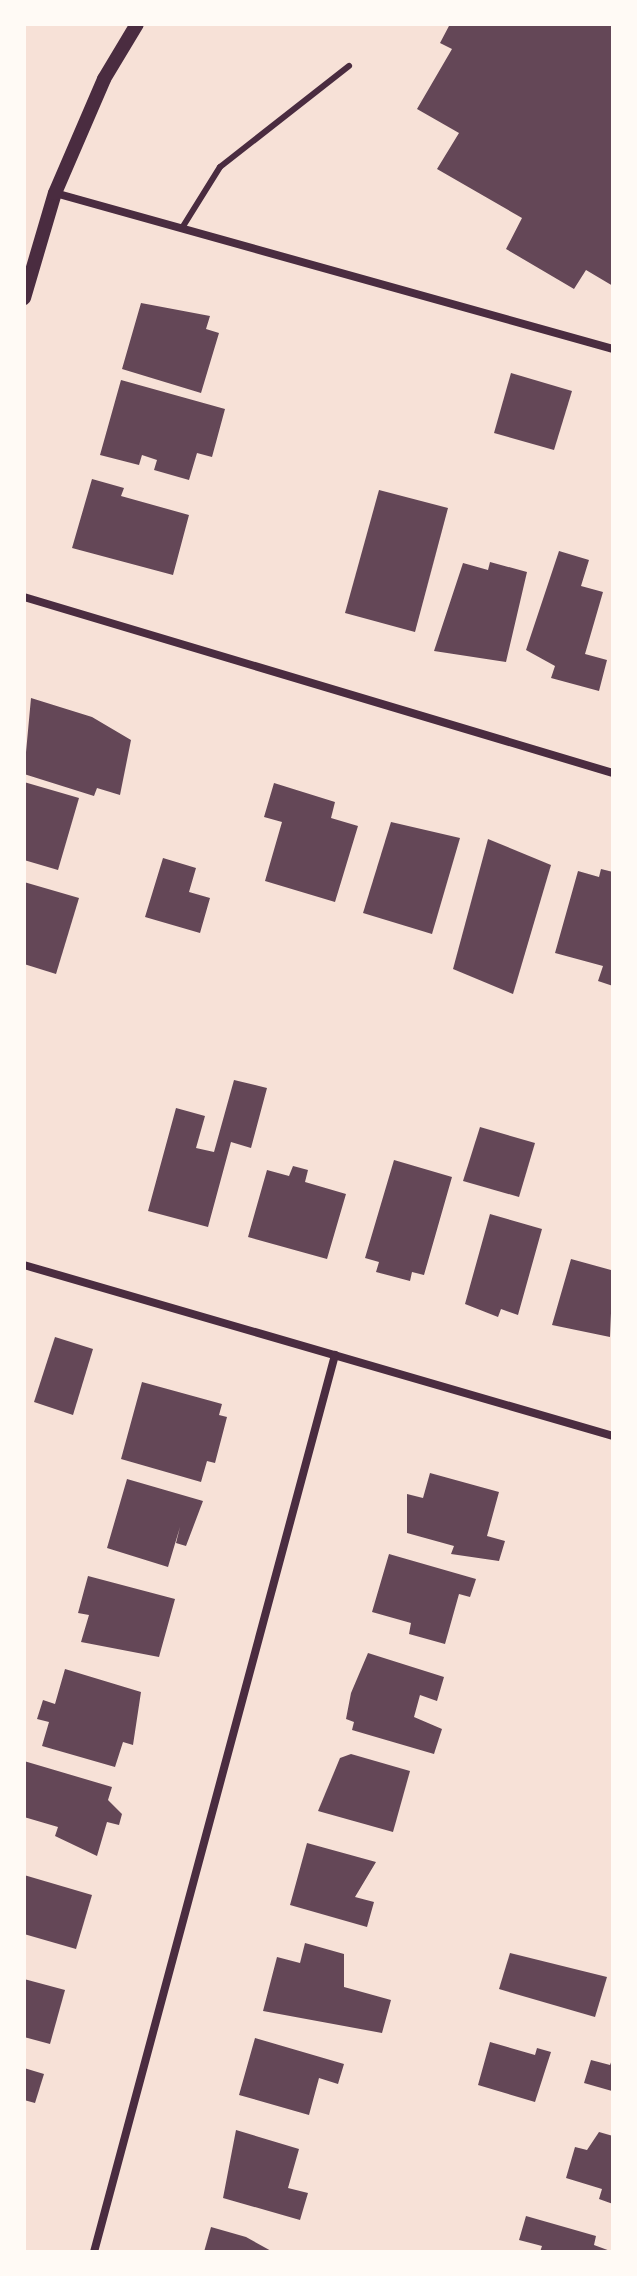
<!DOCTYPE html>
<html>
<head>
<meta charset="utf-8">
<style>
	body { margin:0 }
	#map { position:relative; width:637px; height:2276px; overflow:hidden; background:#f7e1d7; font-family:"PT Serif",serif }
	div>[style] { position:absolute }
	.building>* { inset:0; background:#644757 }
	.service>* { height:6px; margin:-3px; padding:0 3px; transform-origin:3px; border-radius:3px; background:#4a2c40 }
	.minor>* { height:8px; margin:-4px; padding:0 4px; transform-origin:4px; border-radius:4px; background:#4a2c40 }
	.tertiary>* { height:14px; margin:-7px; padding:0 7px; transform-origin:7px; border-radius:7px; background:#4a2c40 }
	span { translate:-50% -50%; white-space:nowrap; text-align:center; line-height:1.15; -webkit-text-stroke:8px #fffaf5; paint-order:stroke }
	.frame { position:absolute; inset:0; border:26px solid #fffaf5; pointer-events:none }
</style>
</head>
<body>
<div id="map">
	<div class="building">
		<i style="clip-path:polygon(450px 24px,613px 24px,613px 286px,586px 270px,574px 289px,506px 249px,522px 218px,437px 169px,459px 133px,417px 109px,452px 49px,440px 43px)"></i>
		<i style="clip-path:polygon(141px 303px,210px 316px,206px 329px,219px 333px,201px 393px,122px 369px)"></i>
		<i style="clip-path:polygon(511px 373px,572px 391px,554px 450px,494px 433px)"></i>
		<i style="clip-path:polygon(121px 380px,225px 409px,212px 457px,197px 453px,189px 480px,154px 470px,157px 460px,142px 455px,139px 465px,100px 455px)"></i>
		<i style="clip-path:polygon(92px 479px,124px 488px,121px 496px,189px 515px,173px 575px,72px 548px)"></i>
		<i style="clip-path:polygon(379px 490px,448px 508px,415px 632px,345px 613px)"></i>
		<i style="clip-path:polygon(559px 551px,589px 560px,581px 586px,603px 592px,585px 654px,607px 660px,599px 691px,551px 678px,555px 666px,526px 650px)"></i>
		<i style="clip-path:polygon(490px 562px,527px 572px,506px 662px,434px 651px,463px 563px,488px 570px)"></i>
		<i style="clip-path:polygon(31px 698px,92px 717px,131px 740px,120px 795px,97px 788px,94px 796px,24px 774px)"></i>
		<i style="clip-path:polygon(24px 782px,79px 798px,58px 870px,24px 860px)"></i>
		<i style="clip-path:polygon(274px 783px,335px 802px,331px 818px,358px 826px,335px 902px,265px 881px,282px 822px,264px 817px)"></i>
		<i style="clip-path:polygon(391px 822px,460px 838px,432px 934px,363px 913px)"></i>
		<i style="clip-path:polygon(488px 839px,551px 865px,513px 994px,453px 969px)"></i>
		<i style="clip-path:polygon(163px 858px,196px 868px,189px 892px,210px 898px,200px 933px,145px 917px)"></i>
		<i style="clip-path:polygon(601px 869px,613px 872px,613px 986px,598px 981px,603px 966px,555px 953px,578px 871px,599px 877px)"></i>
		<i style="clip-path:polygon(24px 882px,79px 898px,56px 974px,24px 964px)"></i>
		<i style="clip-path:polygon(234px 1080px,267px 1088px,251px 1148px,231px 1142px,208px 1227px,148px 1211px,176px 1108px,205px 1116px,196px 1148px,214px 1152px)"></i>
		<i style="clip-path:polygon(480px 1127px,535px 1143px,519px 1197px,463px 1181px)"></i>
		<i style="clip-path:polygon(394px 1160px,452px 1177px,424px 1275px,412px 1272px,410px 1281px,376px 1272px,379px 1262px,365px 1258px)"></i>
		<i style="clip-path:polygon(293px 1166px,308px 1170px,305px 1182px,346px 1194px,327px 1259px,248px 1237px,267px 1170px,289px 1176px)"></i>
		<i style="clip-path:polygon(490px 1214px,542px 1229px,518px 1315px,501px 1309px,498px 1317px,465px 1304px)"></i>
		<i style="clip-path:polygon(571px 1259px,611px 1270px,613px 1265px,610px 1337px,552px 1325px)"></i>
		<i style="clip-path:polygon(55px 1337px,93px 1349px,73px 1415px,34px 1402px)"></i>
		<i style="clip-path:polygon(142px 1382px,222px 1404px,219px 1415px,227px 1417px,215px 1463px,207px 1461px,201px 1482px,121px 1459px)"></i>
		<i style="clip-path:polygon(430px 1473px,499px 1492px,487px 1536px,505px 1541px,499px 1561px,451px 1554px,454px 1546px,407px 1533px,407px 1494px,423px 1498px)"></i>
		<i style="clip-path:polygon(127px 1479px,203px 1501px,186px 1546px,176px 1543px,180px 1527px,168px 1567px,107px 1548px)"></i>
		<i style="clip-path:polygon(389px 1554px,476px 1579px,470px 1597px,459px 1594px,445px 1644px,409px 1634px,411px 1623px,372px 1612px)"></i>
		<i style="clip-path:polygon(88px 1576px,175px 1599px,159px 1657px,81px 1642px,89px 1615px,78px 1613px)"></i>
		<i style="clip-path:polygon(368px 1653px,444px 1677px,437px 1701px,420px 1695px,414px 1717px,442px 1729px,434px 1754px,352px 1730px,354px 1722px,346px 1719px,351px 1693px)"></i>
		<i style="clip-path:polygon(65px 1669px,141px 1692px,133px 1745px,123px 1742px,115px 1767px,42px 1746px,49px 1722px,37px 1719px,43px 1700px,55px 1704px)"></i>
		<i style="clip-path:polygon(351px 1754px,410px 1771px,393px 1832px,318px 1811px,340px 1758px)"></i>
		<i style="clip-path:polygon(24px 1761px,112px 1787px,108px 1800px,122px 1814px,119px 1825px,107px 1822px,97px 1856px,55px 1836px,58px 1827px,24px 1817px)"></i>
		<i style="clip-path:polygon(307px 1843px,376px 1862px,355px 1897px,374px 1902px,367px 1927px,290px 1905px)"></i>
		<i style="clip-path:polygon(24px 1875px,92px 1895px,76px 1949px,24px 1934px)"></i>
		<i style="clip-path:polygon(305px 1943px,344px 1954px,344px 1987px,391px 2000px,382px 2033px,263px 2011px,277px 1957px,300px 1963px)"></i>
		<i style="clip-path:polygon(510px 1953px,607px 1977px,595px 2017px,499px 1989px)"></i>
		<i style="clip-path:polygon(24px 1979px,65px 1990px,50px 2044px,24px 2037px)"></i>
		<i style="clip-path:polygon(255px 2038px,344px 2064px,338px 2084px,319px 2078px,309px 2115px,239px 2095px)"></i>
		<i style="clip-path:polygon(490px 2042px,535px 2055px,537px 2048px,551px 2052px,535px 2102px,478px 2085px)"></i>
		<i style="clip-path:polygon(613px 2057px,613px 2108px,612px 2091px,584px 2083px,591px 2060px,610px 2065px)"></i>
		<i style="clip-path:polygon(24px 2068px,44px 2074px,35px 2103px,24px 2100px)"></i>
		<i style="clip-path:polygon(236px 2130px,299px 2149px,288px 2188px,308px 2193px,300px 2220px,223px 2198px)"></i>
		<i style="clip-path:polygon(599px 2132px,613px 2136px,613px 2204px,599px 2199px,602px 2189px,566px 2178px,575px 2147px,587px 2150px)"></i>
		<i style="clip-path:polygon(526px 2216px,596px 2236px,594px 2245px,613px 2252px,540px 2252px,542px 2246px,519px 2240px)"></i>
		<i style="clip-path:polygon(211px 2227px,246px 2237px,273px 2252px,204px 2252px)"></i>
	</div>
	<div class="service">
		<i style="left:182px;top:228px;width:72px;rotate:-58.1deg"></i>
		<i style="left:220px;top:167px;width:164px;rotate:-38.1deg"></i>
	</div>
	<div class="minor">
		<i style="left:55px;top:193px;width:579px;rotate:15.62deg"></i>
		<i style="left:24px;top:597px;width:615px;rotate:16.64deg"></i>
		<i style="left:24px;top:1265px;width:613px;rotate:16.19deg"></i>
		<i style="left:94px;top:2252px;width:929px;rotate:-74.96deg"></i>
	</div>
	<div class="tertiary">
		<i style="left:24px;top:298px;width:109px;rotate:-73.6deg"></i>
		<i style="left:55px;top:193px;width:124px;rotate:-66.7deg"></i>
		<i style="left:104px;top:79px;width:64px;rotate:-59deg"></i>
	</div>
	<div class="frame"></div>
</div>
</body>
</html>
